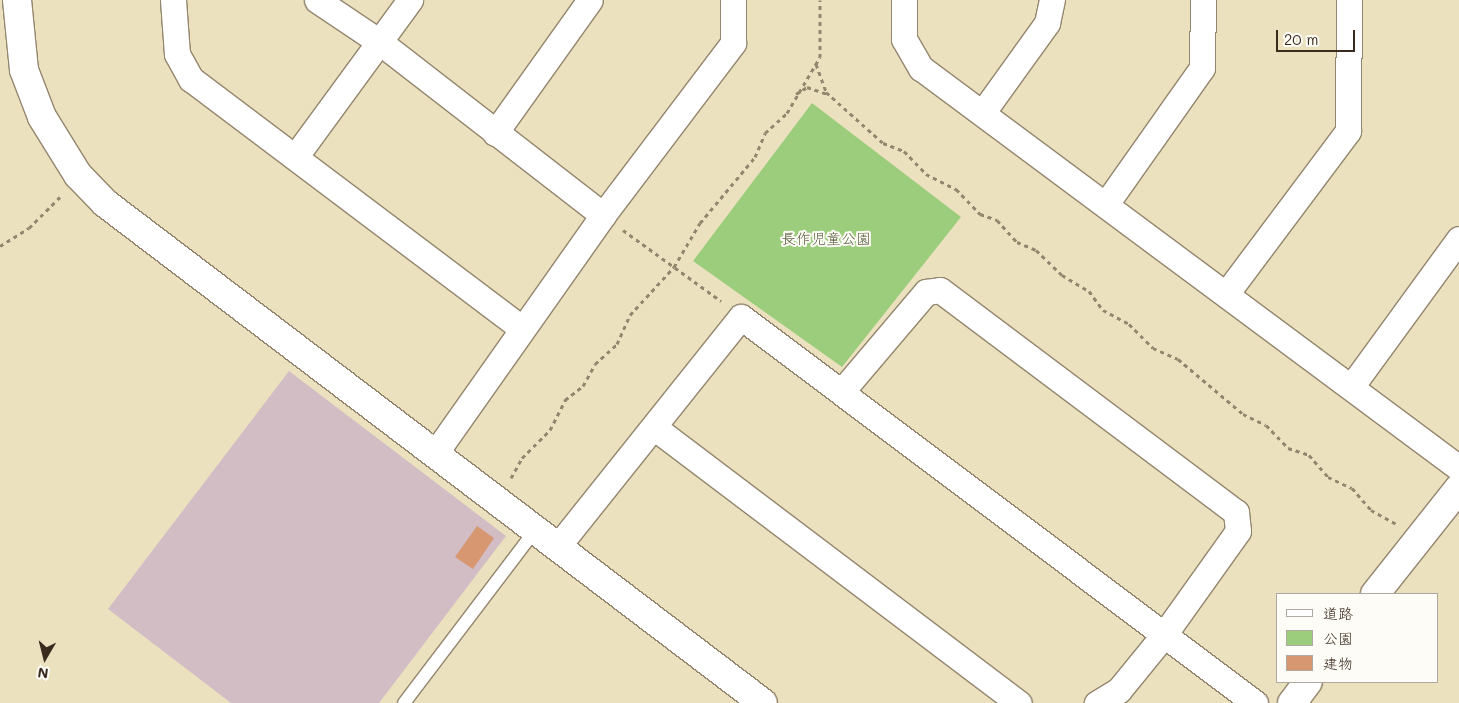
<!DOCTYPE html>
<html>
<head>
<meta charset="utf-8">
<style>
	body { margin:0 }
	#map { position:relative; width:1459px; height:703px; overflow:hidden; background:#ece1be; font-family:Mali,"Klee One",sans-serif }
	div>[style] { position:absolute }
	.industrial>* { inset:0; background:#d2bdc5 }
	.green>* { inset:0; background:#9ccd7d }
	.building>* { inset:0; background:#d79771 }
	.path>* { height:3px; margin-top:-1.5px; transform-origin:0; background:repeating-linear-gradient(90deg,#94866e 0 4px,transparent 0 8px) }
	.roads { filter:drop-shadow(1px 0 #94866e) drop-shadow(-1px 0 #94866e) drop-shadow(0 1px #94866e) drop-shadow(0 -1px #94866e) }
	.service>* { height:12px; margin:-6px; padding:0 6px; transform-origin:6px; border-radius:6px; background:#fff }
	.minor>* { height:25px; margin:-12.5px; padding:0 12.5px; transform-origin:12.5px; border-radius:12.5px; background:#fff }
	.tertiary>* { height:28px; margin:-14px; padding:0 14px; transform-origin:14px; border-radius:14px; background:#fff }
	span { translate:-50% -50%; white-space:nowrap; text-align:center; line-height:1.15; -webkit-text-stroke:4px #fdfcf7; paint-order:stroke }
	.park-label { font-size:15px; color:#585b3a }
	.legend { position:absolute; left:1276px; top:593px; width:162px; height:90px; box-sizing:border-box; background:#fdfcf7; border:1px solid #afa8a0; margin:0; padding:6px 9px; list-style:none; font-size:15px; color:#3b2a1e }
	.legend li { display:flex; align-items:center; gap:10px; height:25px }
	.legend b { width:25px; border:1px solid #afa8a0 }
	.north { position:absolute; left:20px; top:633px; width:50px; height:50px; -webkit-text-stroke:4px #fdfcf7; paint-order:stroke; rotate:188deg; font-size:14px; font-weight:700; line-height:20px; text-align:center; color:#3b2a1e }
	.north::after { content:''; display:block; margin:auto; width:18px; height:22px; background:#3b2a1e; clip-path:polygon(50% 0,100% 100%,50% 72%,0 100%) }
	.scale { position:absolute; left:1276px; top:30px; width:79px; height:22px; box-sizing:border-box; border:2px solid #3b2a1e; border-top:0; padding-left:6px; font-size:15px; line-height:18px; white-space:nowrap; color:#3b2a1e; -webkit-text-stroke:4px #fdfcf7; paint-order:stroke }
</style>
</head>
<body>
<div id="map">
	<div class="industrial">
		<i style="clip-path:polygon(289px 371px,506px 536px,379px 703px,231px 703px,108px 609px)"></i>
	</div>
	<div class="green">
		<i style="clip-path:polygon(812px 103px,961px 217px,842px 367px,693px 261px)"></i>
	</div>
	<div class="building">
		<i style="clip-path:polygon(477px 526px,494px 538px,473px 569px,455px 557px)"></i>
	</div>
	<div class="path">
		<i style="left:816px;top:64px;width:30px;rotate:70deg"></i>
		<i style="left:826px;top:92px;width:76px;rotate:41.8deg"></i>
		<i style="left:883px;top:143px;width:22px;rotate:21deg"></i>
		<i style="left:904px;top:151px;width:32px;rotate:46deg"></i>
		<i style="left:926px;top:174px;width:34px;rotate:27deg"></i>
		<i style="left:956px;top:189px;width:35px;rotate:46deg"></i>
		<i style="left:980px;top:214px;width:18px;rotate:19deg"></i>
		<i style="left:997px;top:220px;width:30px;rotate:48deg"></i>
		<i style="left:1017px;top:242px;width:21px;rotate:23deg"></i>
		<i style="left:1036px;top:250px;width:36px;rotate:44deg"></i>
		<i style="left:1062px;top:275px;width:31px;rotate:31deg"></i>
		<i style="left:1089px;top:291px;width:24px;rotate:54deg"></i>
		<i style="left:1103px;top:310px;width:30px;rotate:28deg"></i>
		<i style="left:1129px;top:324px;width:34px;rotate:45deg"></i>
		<i style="left:1153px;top:348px;width:27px;rotate:24deg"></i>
		<i style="left:1178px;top:359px;width:85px;rotate:40.2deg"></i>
		<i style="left:1243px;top:414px;width:25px;rotate:26deg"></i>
		<i style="left:1266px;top:425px;width:32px;rotate:46deg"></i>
		<i style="left:1288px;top:448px;width:22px;rotate:18deg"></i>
		<i style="left:1309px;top:455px;width:29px;rotate:49deg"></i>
		<i style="left:1328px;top:477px;width:26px;rotate:25deg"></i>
		<i style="left:1352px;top:488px;width:29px;rotate:49deg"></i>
		<i style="left:1371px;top:510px;width:29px;rotate:29deg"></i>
		<i style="left:796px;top:94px;width:13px;rotate:-32deg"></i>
		<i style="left:807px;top:87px;width:21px;rotate:19deg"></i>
		<i style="left:623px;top:230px;width:121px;rotate:35.9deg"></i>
		<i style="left:0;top:246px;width:34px;rotate:-32deg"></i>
		<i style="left:29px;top:228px;width:45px;rotate:-45deg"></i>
		<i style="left:511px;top:478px;width:23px;rotate:-61deg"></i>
		<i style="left:522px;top:458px;width:40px;rotate:-45deg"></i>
		<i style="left:550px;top:430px;width:34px;rotate:-63deg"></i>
		<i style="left:565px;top:400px;width:23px;rotate:-38deg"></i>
		<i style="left:583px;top:386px;width:25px;rotate:-61deg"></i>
		<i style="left:595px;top:364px;width:30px;rotate:-42deg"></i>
		<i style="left:617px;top:344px;width:32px;rotate:-66deg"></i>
		<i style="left:630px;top:315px;width:65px;rotate:-47.5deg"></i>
		<i style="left:674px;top:267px;width:51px;rotate:-59.4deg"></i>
		<i style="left:700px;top:223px;width:86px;rotate:-50.2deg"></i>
		<i style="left:755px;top:157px;width:26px;rotate:-67deg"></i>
		<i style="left:765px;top:133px;width:30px;rotate:-42deg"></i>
		<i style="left:787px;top:113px;width:65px;rotate:-59.5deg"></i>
		<i style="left:820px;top:57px;width:57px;rotate:-90deg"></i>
	</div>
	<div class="roads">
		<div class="service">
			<i style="left:404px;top:703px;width:218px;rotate:-52.8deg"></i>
		</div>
		<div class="minor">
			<i style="left:173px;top:0;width:54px;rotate:85.8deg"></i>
			<i style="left:177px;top:54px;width:29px;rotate:61deg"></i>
			<i style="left:191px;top:79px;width:414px;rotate:37deg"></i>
			<i style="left:317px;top:0;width:77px;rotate:33.9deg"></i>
			<i style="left:381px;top:43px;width:281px;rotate:37.8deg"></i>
			<i style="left:904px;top:0;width:39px;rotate:90deg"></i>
			<i style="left:904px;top:39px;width:34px;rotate:60deg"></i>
			<i style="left:921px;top:68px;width:670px;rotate:36.63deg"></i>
			<i style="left:983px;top:112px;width:110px;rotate:-54.3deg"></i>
			<i style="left:1047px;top:23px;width:24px;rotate:-78deg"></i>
			<i style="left:495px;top:133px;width:163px;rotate:-54.5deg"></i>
			<i style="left:295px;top:157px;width:195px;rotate:-53.8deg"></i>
			<i style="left:1106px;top:204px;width:166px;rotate:-54.8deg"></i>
			<i style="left:1202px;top:68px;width:68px;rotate:-89.2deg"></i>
			<i style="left:1226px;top:294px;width:204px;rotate:-53.2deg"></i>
			<i style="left:1348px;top:131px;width:131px;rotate:-89.6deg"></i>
			<i style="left:1351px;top:387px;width:183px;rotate:-53.9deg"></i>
			<i style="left:842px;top:391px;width:130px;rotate:-49.7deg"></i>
			<i style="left:926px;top:292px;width:14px;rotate:-8deg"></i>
			<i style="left:940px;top:290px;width:370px;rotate:36.9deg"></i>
			<i style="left:1236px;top:512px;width:19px;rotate:84deg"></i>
			<i style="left:1238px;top:531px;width:129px;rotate:125.5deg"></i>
			<i style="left:1163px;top:636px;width:70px;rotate:129.2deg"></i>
			<i style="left:1119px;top:690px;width:26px;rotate:149deg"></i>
			<i style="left:655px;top:428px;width:456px;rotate:37.1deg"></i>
			<i style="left:436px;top:452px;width:290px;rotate:-54.8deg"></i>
			<i style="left:603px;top:215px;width:216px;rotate:-52.9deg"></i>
			<i style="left:733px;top:43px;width:43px;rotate:-90deg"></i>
			<i style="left:558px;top:546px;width:293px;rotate:-51.4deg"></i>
			<i style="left:741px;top:317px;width:643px;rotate:36.91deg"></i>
		</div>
		<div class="tertiary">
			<i style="left:17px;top:0;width:70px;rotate:84.3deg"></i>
			<i style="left:24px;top:70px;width:50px;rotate:69deg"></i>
			<i style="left:42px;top:117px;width:68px;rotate:58.2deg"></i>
			<i style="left:78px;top:175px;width:39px;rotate:46deg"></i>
			<i style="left:105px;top:203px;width:826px;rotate:37.23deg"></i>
			<i style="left:1375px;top:594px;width:135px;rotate:-51.6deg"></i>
			<i style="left:1292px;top:703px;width:26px;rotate:-53deg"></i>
		</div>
	</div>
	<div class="park-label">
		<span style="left:826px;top:239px">長作児童公園</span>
	</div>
	<ul class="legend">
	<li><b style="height:6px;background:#fff"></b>道路</li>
	<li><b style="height:14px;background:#9ccd7d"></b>公園</li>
	<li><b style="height:14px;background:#d79771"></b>建物</li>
	</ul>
	<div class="north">N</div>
	<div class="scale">20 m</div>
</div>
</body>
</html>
